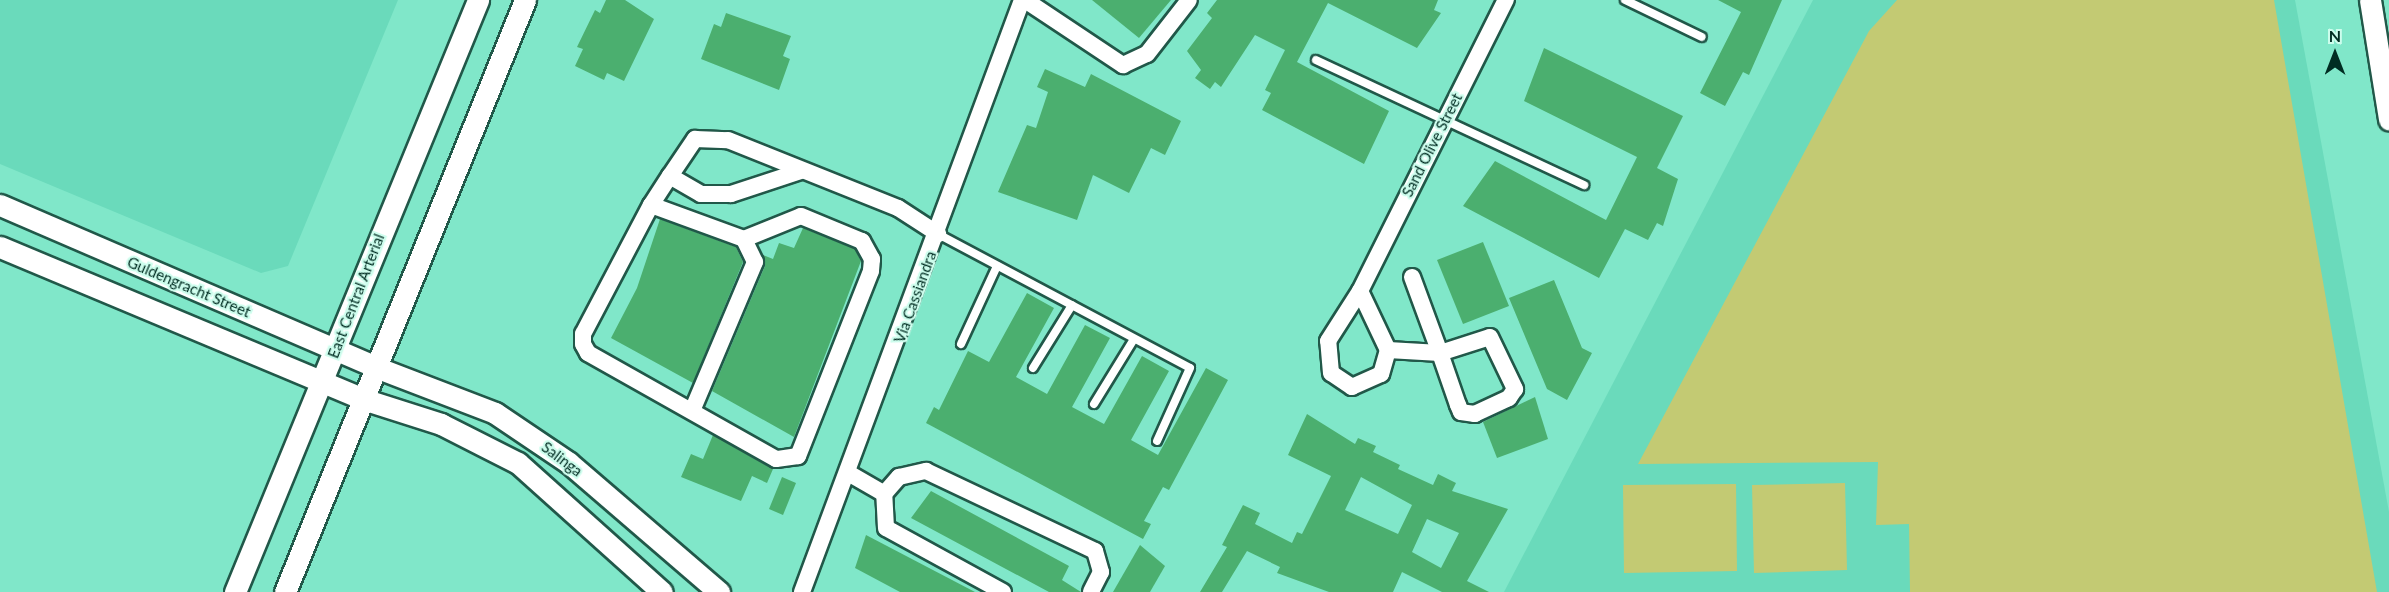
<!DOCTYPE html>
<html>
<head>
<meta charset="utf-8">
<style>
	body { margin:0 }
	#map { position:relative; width:2389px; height:592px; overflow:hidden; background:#80e7c9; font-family:Lato,sans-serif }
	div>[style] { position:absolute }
	.built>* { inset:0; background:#6adabb }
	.green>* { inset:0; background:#c3ca73 }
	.building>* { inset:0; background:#4baf6f }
	.roads { filter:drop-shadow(2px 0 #215849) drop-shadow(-2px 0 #215849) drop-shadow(0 2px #215849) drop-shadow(0 -2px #215849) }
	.service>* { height:8px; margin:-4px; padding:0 4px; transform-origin:4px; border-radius:4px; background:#fff }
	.minor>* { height:16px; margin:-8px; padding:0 8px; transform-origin:8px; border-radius:8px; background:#fff }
	.tertiary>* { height:21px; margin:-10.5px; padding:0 10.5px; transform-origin:10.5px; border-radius:10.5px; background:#fff }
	span { translate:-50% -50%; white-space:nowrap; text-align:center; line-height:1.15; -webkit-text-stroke:4.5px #cdfded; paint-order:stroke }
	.street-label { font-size:15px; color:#002d22 }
	.north { position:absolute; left:2305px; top:24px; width:60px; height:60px; -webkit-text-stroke:4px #cdfded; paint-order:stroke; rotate:0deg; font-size:16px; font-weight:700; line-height:24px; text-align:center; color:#002d22 }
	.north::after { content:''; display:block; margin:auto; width:21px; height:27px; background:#002d22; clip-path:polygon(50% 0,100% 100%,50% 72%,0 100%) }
</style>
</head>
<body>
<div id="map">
	<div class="built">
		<i style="clip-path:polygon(0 0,398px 0,288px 266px,261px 273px,0 164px)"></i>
		<i style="clip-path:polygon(1813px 0,2295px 0,2389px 512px,2389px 592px,1504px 592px)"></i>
	</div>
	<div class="green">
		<i style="clip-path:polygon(1897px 0,2274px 0,2377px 592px,1910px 592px,1909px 524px,1876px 525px,1878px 462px,1638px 464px,1869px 31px)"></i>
		<i style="clip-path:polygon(1845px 483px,1847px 570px,1754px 573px,1752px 485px)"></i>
		<i style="clip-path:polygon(1736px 484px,1737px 571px,1624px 573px,1623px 485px)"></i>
	</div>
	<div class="building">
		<i style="clip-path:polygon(606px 0,625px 0,654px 19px,624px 81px,607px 73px,604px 80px,575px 66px,583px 49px,577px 47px,595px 10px,600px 13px)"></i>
		<i style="clip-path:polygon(1092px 0,1171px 0,1139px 38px)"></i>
		<i style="clip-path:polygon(1217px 0,1438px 0,1434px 10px,1441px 13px,1417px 48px,1328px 3px,1297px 62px,1389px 111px,1364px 164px,1262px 110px,1271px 93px,1265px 90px,1285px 50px,1255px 35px,1221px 87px,1215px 82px,1210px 89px,1195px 78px,1201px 70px,1187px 51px,1212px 18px,1207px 13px)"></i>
		<i style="clip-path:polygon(1718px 0,1782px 0,1749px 75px,1743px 72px,1725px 106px,1700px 93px,1741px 12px)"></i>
		<i style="clip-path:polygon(726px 13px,791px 36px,783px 56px,790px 59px,779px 90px,701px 59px,714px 24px,721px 27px)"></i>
		<i style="clip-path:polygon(1544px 48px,1683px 116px,1657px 168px,1678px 179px,1663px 226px,1657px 223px,1648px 240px,1625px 229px,1599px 278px,1463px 206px,1495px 161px,1606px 220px,1637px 157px,1524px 101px)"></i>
		<i style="clip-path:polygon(1045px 69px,1085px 87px,1091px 74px,1181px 121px,1165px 155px,1151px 148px,1129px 193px,1093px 175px,1077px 220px,998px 192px,1027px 125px,1036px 128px,1048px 92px,1037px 87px)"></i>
		<i style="clip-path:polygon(660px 219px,736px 247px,743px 262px,693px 383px,611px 338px,637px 288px)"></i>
		<i style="clip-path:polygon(803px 228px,855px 249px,861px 261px,794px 437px,712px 391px,765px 266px,763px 255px,773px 259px,779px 243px,794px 248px)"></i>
		<i style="clip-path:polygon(1483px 242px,1509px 306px,1463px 324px,1437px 260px)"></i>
		<i style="clip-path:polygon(1554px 280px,1582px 348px,1592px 353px,1567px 400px,1547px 389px,1509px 298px)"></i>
		<i style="clip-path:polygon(1027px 293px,1054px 308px,1016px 377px,1047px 394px,1085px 325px,1110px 338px,1072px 407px,1104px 424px,1142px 356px,1169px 371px,1131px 440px,1158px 455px,1206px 368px,1228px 380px,1169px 490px,1163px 487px,1144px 521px,1151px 524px,1143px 539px,926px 423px,934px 407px,939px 410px,968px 351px,989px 362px)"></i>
		<i style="clip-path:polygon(1535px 397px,1548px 439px,1497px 458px,1483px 422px)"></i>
		<i style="clip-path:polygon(evenodd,1307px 414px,1355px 444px,1358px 438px,1376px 446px,1373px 452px,1400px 465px,1398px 469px,1433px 485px,1438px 474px,1456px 483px,1452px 491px,1508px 509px,1467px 581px,1489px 592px,1442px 592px,1402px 572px,1393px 592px,1329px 592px,1277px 573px,1280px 567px,1247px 551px,1222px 592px,1200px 592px,1227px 547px,1222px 545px,1243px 505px,1260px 513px,1255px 524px,1292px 543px,1297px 532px,1302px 534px,1331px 476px,1288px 455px,1307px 414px,1361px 477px,1412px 505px,1398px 534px,1345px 510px,1361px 477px,1307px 414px,1427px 519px,1459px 533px,1441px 568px,1412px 552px,1427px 519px)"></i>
		<i style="clip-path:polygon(713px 435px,773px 469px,767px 483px,752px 476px,741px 501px,681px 477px,691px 454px,703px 459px)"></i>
		<i style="clip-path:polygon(782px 477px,796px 483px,783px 515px,769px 509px)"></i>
		<i style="clip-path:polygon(931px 491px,1069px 566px,1062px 580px,1081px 592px,1049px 592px,911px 518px)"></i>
		<i style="clip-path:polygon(866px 535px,975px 592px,900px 592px,855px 568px)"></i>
		<i style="clip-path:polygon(1140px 545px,1165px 566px,1150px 592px,1113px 592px)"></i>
	</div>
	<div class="roads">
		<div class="service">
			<i style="left:1625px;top:0;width:85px;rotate:25.7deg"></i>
			<i style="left:1316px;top:60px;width:296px;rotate:25deg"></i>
			<i style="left:938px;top:234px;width:285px;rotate:28deg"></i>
			<i style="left:1190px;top:368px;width:80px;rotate:114.3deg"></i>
			<i style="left:961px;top:344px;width:86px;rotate:-65.2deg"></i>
			<i style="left:1033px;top:368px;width:74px;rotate:-58.2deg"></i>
			<i style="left:1094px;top:404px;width:76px;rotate:-58.4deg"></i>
		</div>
		<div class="minor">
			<i style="left:1025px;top:0;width:118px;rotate:33.6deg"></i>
			<i style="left:1123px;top:65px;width:26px;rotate:-25deg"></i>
			<i style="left:1147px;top:54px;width:68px;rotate:-52.1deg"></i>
			<i style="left:801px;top:171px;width:74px;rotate:161.8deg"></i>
			<i style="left:731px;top:194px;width:30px;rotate:180deg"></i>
			<i style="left:701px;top:194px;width:36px;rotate:-150deg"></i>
			<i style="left:670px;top:176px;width:45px;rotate:-56deg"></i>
			<i style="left:695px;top:139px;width:33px;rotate:2deg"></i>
			<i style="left:728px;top:140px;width:183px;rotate:21.8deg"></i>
			<i style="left:898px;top:208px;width:48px;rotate:33deg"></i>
			<i style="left:651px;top:205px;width:99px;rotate:20.1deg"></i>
			<i style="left:744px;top:239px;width:61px;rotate:-22deg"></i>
			<i style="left:801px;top:216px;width:66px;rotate:22.3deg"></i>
			<i style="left:862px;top:241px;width:21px;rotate:61deg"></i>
			<i style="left:872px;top:259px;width:12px;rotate:95deg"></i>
			<i style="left:871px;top:271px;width:199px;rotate:111.5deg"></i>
			<i style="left:798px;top:456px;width:22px;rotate:172deg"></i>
			<i style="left:776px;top:459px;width:216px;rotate:-150.6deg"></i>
			<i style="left:588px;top:353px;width:10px;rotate:-119deg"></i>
			<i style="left:583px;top:344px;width:10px;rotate:-90deg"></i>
			<i style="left:583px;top:334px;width:146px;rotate:-62.2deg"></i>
			<i style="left:651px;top:205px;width:35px;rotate:-57deg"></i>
			<i style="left:1360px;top:291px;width:65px;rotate:64.6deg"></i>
			<i style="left:1388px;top:350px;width:25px;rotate:106deg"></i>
			<i style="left:1381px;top:374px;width:32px;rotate:156deg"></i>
			<i style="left:1352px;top:387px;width:25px;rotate:-146deg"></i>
			<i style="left:1331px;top:373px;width:32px;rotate:-95deg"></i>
			<i style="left:1328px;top:341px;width:59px;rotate:-57.4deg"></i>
			<i style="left:1360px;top:291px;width:326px;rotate:-63.4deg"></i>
			<i style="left:1388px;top:350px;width:52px;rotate:3.3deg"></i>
			<i style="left:1440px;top:353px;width:52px;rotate:-17.7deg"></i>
			<i style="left:1490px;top:337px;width:58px;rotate:64.3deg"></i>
			<i style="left:1515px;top:389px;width:11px;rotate:124deg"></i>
			<i style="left:1509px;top:398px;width:38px;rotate:155deg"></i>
			<i style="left:1475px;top:414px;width:14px;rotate:-172deg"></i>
			<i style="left:1461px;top:412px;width:8px;rotate:-113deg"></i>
			<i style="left:1458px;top:405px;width:55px;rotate:-109.1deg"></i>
			<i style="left:1440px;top:353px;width:81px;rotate:-110.2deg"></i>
			<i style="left:692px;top:411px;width:162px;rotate:-67.1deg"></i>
			<i style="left:755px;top:262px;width:25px;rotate:-116deg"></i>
			<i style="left:850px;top:474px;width:39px;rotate:30deg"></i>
			<i style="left:802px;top:592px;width:632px;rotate:-69.61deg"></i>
			<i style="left:1003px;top:592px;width:133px;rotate:-151.3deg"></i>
			<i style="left:886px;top:528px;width:34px;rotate:-93deg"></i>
			<i style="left:884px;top:494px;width:23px;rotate:-49deg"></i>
			<i style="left:899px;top:477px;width:28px;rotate:-13deg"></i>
			<i style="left:926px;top:471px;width:187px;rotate:25.3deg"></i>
			<i style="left:1095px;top:551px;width:22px;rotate:74deg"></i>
			<i style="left:1101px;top:572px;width:22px;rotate:117deg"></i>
		</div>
		<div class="tertiary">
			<i style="left:2370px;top:0;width:121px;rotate:80.9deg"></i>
			<i style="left:0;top:205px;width:412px;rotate:23.3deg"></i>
			<i style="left:378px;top:368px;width:125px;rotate:21deg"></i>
			<i style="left:495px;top:413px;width:89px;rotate:34deg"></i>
			<i style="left:569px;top:463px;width:198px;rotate:40.7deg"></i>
			<i style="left:0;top:247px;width:397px;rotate:22.7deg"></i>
			<i style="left:366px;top:400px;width:79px;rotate:17.7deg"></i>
			<i style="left:441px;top:424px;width:86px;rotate:26.9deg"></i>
			<i style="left:518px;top:463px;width:193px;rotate:41.9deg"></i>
			<i style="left:235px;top:592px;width:640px;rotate:-67.68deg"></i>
			<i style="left:285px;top:592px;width:639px;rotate:-67.93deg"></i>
		</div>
	</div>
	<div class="street-label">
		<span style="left:1432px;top:145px;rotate:-63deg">Sand Olive Street</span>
		<span style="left:189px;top:287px;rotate:23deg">Guldengracht Street</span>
		<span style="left:356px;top:296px;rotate:-69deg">East Central Arterial</span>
		<span style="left:915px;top:297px;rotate:-70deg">Via Cassiandra</span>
		<span style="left:562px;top:459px;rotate:37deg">Salinga</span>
	</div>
	<div class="north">N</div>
</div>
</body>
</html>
